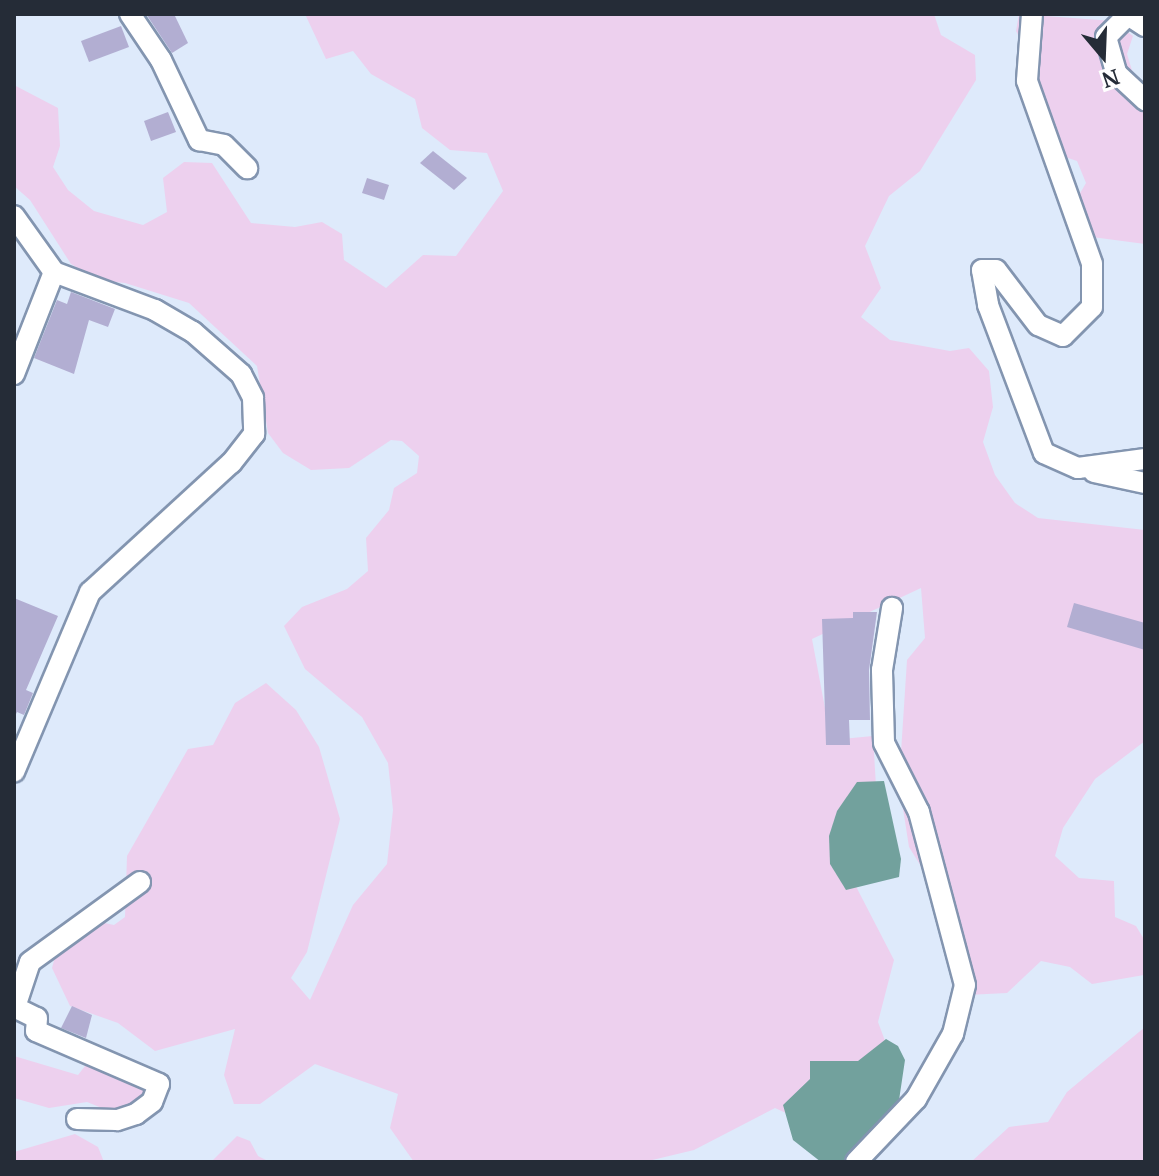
<!DOCTYPE html>
<html>
<head>
<meta charset="utf-8">
<style>
	body { margin:0 }
	#map { position:relative; width:1159px; height:1176px; overflow:hidden; background:#deeafb; font-family:"PT Serif",serif }
	div>[style] { position:absolute }
	.green>* { inset:0; background:#edd0ee }
	.water>* { inset:0; background:#72a19d }
	.building>* { inset:0; background:#b2aed2 }
	.roads { filter:drop-shadow(2px 0 #8395b0) drop-shadow(-2px 0 #8395b0) drop-shadow(0 2px #8395b0) drop-shadow(0 -2px #8395b0) }
	.minor>* { height:20px; margin:-10px; padding:0 10px; transform-origin:10px; border-radius:10px; background:#fff }
	span { translate:-50% -50%; white-space:nowrap; text-align:center; line-height:1.15; -webkit-text-stroke:8px #fff; paint-order:stroke }
	.frame { position:absolute; inset:0; border:16px solid #252c37; pointer-events:none }
	.north { position:absolute; left:1063px; top:16px; width:80px; height:80px; -webkit-text-stroke:6px #fff; paint-order:stroke; rotate:161deg; font-size:22px; font-weight:700; line-height:32px; text-align:center; color:#252c37 }
	.north::after { content:''; display:block; margin:auto; width:28px; height:36px; background:#252c37; clip-path:polygon(50% 0,100% 100%,50% 72%,0 100%) }
</style>
</head>
<body>
<div id="map">
	<div class="green">
		<i style="clip-path:polygon(305px 14px,934px 14px,941px 35px,975px 55px,976px 80px,920px 171px,889px 196px,865px 246px,881px 288px,861px 317px,890px 340px,950px 351px,969px 348px,989px 371px,993px 407px,983px 442px,995px 475px,1015px 503px,1038px 518px,1145px 530px,1145px 741px,1095px 779px,1063px 828px,1055px 856px,1079px 878px,1114px 881px,1115px 917px,1136px 926px,1145px 941px,1144px 975px,1092px 984px,1070px 967px,1041px 961px,1007px 993px,967px 995px,947px 962px,940px 897px,909px 847px,899px 783px,907px 660px,925px 638px,921px 588px,812px 639px,831px 740px,873px 736px,876px 786px,847px 869px,894px 960px,878px 1022px,890px 1054px,788px 1114px,775px 1108px,694px 1150px,644px 1162px,414px 1162px,390px 1128px,398px 1094px,315px 1064px,260px 1104px,234px 1104px,224px 1075px,235px 1029px,155px 1051px,118px 1023px,70px 1006px,52px 968px,57px 949px,95px 921px,114px 925px,125px 917px,127px 856px,188px 749px,213px 745px,235px 703px,266px 683px,296px 710px,319px 747px,340px 819px,307px 952px,291px 978px,310px 1000px,353px 905px,387px 864px,393px 810px,388px 763px,362px 717px,305px 669px,284px 626px,302px 607px,347px 589px,368px 571px,366px 538px,389px 510px,394px 488px,417px 473px,419px 456px,402px 441px,391px 440px,349px 468px,311px 470px,283px 453px,268px 433px,257px 366px,189px 303px,125px 283px,98px 280px,71px 264px,30px 200px,14px 186px,14px 85px,58px 108px,60px 146px,53px 167px,68px 190px,94px 211px,143px 225px,167px 212px,163px 178px,184px 162px,212px 163px,251px 223px,295px 227px,322px 222px,342px 234px,344px 260px,386px 288px,423px 255px,456px 256px,503px 191px,487px 153px,450px 150px,422px 128px,415px 99px,371px 74px,353px 51px,326px 59px)"></i>
		<i style="clip-path:polygon(1019px 14px,1113px 21px,1133px 36px,1127px 54px,1134px 77px,1145px 86px,1145px 244px,1092px 237px,1078px 217px,1079px 195px,1086px 183px,1077px 161px,1056px 154px,1030px 57px,1016px 31px)"></i>
		<i style="clip-path:polygon(1145px 1027px,1145px 1162px,971px 1162px,1009px 1127px,1048px 1122px,1067px 1092px)"></i>
		<i style="clip-path:polygon(14px 1056px,78px 1075px,93px 1056px,155px 1084px,149px 1100px,112px 1112px,87px 1102px,49px 1108px,14px 1098px)"></i>
		<i style="clip-path:polygon(75px 1134px,98px 1147px,104px 1162px,14px 1162px,14px 1152px)"></i>
		<i style="clip-path:polygon(237px 1136px,250px 1141px,258px 1156px,270px 1162px,211px 1162px)"></i>
	</div>
	<div class="water">
		<i style="clip-path:polygon(884px 781px,901px 859px,899px 877px,846px 890px,830px 864px,829px 836px,837px 811px,857px 782px)"></i>
		<i style="clip-path:polygon(886px 1039px,898px 1046px,905px 1060px,898px 1107px,845px 1160px,821px 1162px,793px 1140px,783px 1105px,810px 1079px,810px 1061px,858px 1061px)"></i>
	</div>
	<div class="building">
		<i style="clip-path:polygon(146px 14px,174px 14px,188px 43px,172px 53px)"></i>
		<i style="clip-path:polygon(121px 26px,129px 47px,89px 62px,81px 41px)"></i>
		<i style="clip-path:polygon(168px 112px,176px 132px,151px 141px,144px 121px)"></i>
		<i style="clip-path:polygon(433px 151px,467px 178px,454px 190px,420px 163px)"></i>
		<i style="clip-path:polygon(367px 178px,389px 185px,384px 200px,362px 193px)"></i>
		<i style="clip-path:polygon(71px 292px,115px 309px,108px 327px,89px 320px,74px 374px,34px 358px,57px 300px,67px 304px)"></i>
		<i style="clip-path:polygon(14px 598px,58px 616px,26px 690px,33px 693px,24px 715px,17px 712px,14px 718px)"></i>
		<i style="clip-path:polygon(1074px 603px,1145px 623px,1145px 650px,1067px 627px)"></i>
		<i style="clip-path:polygon(853px 612px,877px 612px,869px 670px,870px 720px,849px 720px,850px 745px,826px 745px,822px 619px,853px 618px)"></i>
		<i style="clip-path:polygon(72px 1006px,92px 1015px,86px 1038px,61px 1028px)"></i>
	</div>
	<div class="roads">
		<div class="minor">
			<i style="left:130px;top:14px;width:55px;rotate:56deg"></i>
			<i style="left:161px;top:60px;width:89px;rotate:64.6deg"></i>
			<i style="left:199px;top:140px;width:25px;rotate:11deg"></i>
			<i style="left:224px;top:145px;width:33px;rotate:45deg"></i>
			<i style="left:1032px;top:14px;width:67px;rotate:94.3deg"></i>
			<i style="left:1027px;top:81px;width:194px;rotate:70.4deg"></i>
			<i style="left:1092px;top:264px;width:43px;rotate:90deg"></i>
			<i style="left:1092px;top:307px;width:41px;rotate:135deg"></i>
			<i style="left:1063px;top:336px;width:27px;rotate:-156deg"></i>
			<i style="left:1038px;top:325px;width:69px;rotate:-127.4deg"></i>
			<i style="left:996px;top:270px;width:14px;rotate:180deg"></i>
			<i style="left:982px;top:270px;width:36px;rotate:80deg"></i>
			<i style="left:988px;top:305px;width:158px;rotate:69.3deg"></i>
			<i style="left:1044px;top:453px;width:37px;rotate:24deg"></i>
			<i style="left:1078px;top:468px;width:68px;rotate:-7.7deg"></i>
			<i style="left:1145px;top:26px;width:20px;rotate:-147deg"></i>
			<i style="left:1128px;top:15px;width:31px;rotate:135deg"></i>
			<i style="left:1106px;top:37px;width:37px;rotate:74deg"></i>
			<i style="left:1116px;top:73px;width:40px;rotate:43deg"></i>
			<i style="left:14px;top:216px;width:69px;rotate:54.5deg"></i>
			<i style="left:54px;top:272px;width:108px;rotate:20.6deg"></i>
			<i style="left:155px;top:310px;width:44px;rotate:30.1deg"></i>
			<i style="left:193px;top:332px;width:64px;rotate:41.2deg"></i>
			<i style="left:241px;top:374px;width:27px;rotate:63deg"></i>
			<i style="left:253px;top:398px;width:36px;rotate:88deg"></i>
			<i style="left:254px;top:434px;width:37px;rotate:128deg"></i>
			<i style="left:231px;top:463px;width:191px;rotate:137.5deg"></i>
			<i style="left:90px;top:592px;width:195px;rotate:112.9deg"></i>
			<i style="left:14px;top:374px;width:110px;rotate:-68.6deg"></i>
			<i style="left:1094px;top:472px;width:52px;rotate:12.2deg"></i>
			<i style="left:14px;top:1007px;width:25px;rotate:26deg"></i>
			<i style="left:37px;top:1018px;width:13px;rotate:94deg"></i>
			<i style="left:36px;top:1031px;width:134px;rotate:23.3deg"></i>
			<i style="left:159px;top:1084px;width:19px;rotate:111deg"></i>
			<i style="left:152px;top:1102px;width:20px;rotate:143deg"></i>
			<i style="left:136px;top:1114px;width:20px;rotate:162deg"></i>
			<i style="left:117px;top:1120px;width:40px;rotate:-178.6deg"></i>
			<i style="left:15px;top:1007px;width:47px;rotate:-71.6deg"></i>
			<i style="left:30px;top:962px;width:136px;rotate:-36deg"></i>
			<i style="left:856px;top:1162px;width:87px;rotate:-46.4deg"></i>
			<i style="left:916px;top:1099px;width:75px;rotate:-60.4deg"></i>
			<i style="left:953px;top:1034px;width:50px;rotate:-76.2deg"></i>
			<i style="left:965px;top:985px;width:179px;rotate:-104.9deg"></i>
			<i style="left:919px;top:812px;width:77px;rotate:-116.9deg"></i>
			<i style="left:884px;top:743px;width:73px;rotate:-91.6deg"></i>
			<i style="left:882px;top:670px;width:63px;rotate:-80.8deg"></i>
		</div>
	</div>
	<div class="frame"></div>
	<div class="north">N</div>
</div>
</body>
</html>
